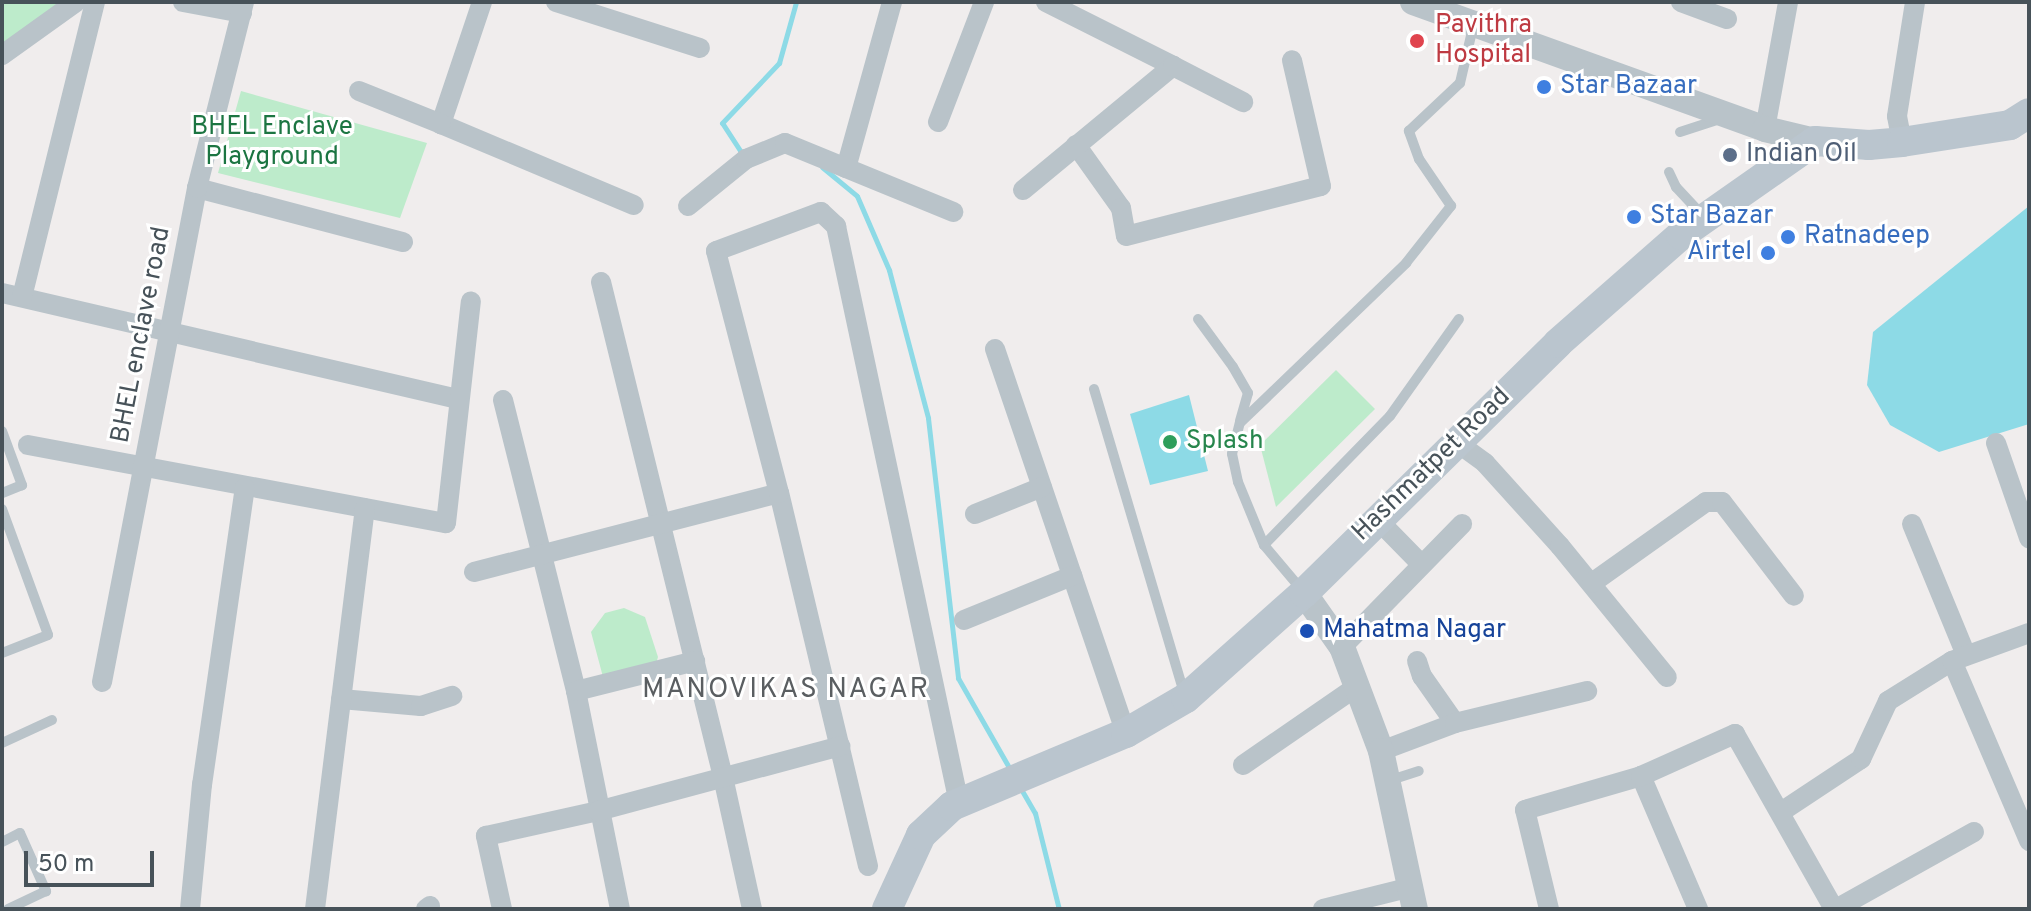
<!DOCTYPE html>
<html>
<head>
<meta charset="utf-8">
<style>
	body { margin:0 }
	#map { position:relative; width:2031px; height:911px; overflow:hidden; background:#f0eded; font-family:Overpass,sans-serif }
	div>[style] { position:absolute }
	.green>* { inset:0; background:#bdebcb }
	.water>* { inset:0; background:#8ddae6 }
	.stream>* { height:5px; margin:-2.5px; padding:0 2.5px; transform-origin:2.5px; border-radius:2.5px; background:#8ddae6 }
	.service>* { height:10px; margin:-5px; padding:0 5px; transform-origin:5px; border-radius:5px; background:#b9c3c9 }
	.minor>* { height:20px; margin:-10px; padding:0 10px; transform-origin:10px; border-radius:10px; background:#b9c3c9 }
	.tertiary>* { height:26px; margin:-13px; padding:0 13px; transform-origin:13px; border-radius:13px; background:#b9c3c9 }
	.secondary>* { height:30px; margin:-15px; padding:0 15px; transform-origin:15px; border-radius:15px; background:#bac5ce }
	.dots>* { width:22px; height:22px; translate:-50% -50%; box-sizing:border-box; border:4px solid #fff; border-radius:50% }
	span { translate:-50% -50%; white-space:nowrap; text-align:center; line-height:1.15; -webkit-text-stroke:6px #fff; paint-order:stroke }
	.health-label { font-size:26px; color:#be3a42 }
	.left { translate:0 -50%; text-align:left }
	.shop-label { font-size:26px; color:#366cbe }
	.right { translate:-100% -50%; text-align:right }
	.park-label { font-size:26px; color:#1c7542 }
	.service-label { font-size:26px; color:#4e5e75 }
	.street-label { font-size:26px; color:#475259 }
	.leisure-label { font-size:26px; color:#27864d }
	.transit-label { font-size:26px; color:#164399 }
	.neighbourhood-label { font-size:28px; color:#5a5e61; letter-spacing:2px }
	.frame { position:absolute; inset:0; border:4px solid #475259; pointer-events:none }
	.scale { position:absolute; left:24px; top:851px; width:130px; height:36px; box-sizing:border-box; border:4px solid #475259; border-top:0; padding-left:10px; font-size:24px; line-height:28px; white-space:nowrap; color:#475259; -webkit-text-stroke:6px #fff; paint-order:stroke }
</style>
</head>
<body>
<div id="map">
	<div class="green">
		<i style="clip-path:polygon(2px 2px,78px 2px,2px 44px)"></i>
		<i style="clip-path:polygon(241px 91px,427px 143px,400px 218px,218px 173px)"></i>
		<i style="clip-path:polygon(1336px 370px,1375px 409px,1276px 507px,1260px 445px)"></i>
		<i style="clip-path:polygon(624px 608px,645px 617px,658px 657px,656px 664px,603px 677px,591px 632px,605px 613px)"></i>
	</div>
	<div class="water">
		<i style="clip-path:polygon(2029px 206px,2029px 424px,1939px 452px,1890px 425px,1867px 385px,1873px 332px)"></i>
		<i style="clip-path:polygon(1189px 395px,1208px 471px,1150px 485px,1130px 414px)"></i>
	</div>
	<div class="stream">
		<i style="left:743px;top:155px;width:38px;rotate:-123deg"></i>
		<i style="left:722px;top:123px;width:83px;rotate:-46.5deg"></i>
		<i style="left:779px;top:63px;width:63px;rotate:-74.4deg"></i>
		<i style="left:822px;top:167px;width:45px;rotate:39.6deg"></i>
		<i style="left:857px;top:196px;width:81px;rotate:66.6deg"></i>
		<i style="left:889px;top:270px;width:153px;rotate:75.2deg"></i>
		<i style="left:928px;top:418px;width:262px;rotate:83.4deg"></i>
		<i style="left:958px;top:678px;width:105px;rotate:60.3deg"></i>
		<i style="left:1021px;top:789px;width:28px;rotate:60deg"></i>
		<i style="left:1035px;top:813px;width:99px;rotate:76deg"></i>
	</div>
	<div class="service">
		<i style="left:1680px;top:132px;width:42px;rotate:-18deg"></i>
		<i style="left:1669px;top:172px;width:17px;rotate:65deg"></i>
		<i style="left:1676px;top:187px;width:41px;rotate:47deg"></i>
		<i style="left:1198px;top:319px;width:59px;rotate:53.9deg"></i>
		<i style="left:1233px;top:367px;width:30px;rotate:60deg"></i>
		<i style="left:1248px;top:393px;width:29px;rotate:106deg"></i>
		<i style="left:1094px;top:389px;width:316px;rotate:73.5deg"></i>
		<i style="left:2px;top:431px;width:58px;rotate:69.7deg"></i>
		<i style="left:22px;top:485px;width:22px;rotate:158deg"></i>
		<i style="left:2px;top:509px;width:134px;rotate:69.9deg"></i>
		<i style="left:48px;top:635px;width:49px;rotate:158.6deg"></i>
		<i style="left:1264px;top:545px;width:180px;rotate:-45.7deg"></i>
		<i style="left:1390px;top:416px;width:119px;rotate:-54.6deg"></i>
		<i style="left:1301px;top:589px;width:57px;rotate:-130.1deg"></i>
		<i style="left:1264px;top:545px;width:68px;rotate:-112.4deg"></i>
		<i style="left:1238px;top:482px;width:29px;rotate:-102deg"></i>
		<i style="left:1232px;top:454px;width:32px;rotate:-76deg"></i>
		<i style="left:1240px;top:423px;width:231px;rotate:-43.9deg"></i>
		<i style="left:1406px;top:263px;width:73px;rotate:-51.7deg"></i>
		<i style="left:1451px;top:206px;width:57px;rotate:-124.2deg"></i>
		<i style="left:1419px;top:159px;width:30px;rotate:-110deg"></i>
		<i style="left:1409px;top:131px;width:70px;rotate:-43.3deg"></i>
		<i style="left:1460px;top:83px;width:57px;rotate:-76.9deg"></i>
		<i style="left:2px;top:743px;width:55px;rotate:-24.7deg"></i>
		<i style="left:1391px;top:786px;width:8px;rotate:-67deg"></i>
		<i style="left:1394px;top:779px;width:26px;rotate:-18deg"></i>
		<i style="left:2px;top:842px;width:20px;rotate:-27deg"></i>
		<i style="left:20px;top:833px;width:64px;rotate:65.9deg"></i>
		<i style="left:46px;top:891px;width:42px;rotate:154.7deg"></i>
	</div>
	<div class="minor">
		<i style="left:183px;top:2px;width:60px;rotate:10.6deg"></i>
		<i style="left:482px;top:2px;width:129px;rotate:108.6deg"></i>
		<i style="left:441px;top:124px;width:209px;rotate:22.8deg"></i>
		<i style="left:556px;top:2px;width:151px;rotate:17.7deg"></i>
		<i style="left:1046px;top:2px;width:142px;rotate:26.7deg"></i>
		<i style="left:1681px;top:2px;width:49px;rotate:20.3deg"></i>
		<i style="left:2px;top:55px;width:91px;rotate:-35.6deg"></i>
		<i style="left:359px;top:91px;width:88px;rotate:21.9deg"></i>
		<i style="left:938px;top:122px;width:129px;rotate:-69deg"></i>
		<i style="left:1765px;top:129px;width:129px;rotate:-79.7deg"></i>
		<i style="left:1902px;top:142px;width:26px;rotate:-101deg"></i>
		<i style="left:1897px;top:116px;width:115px;rotate:-81deg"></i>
		<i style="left:1076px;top:145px;width:77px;rotate:54.5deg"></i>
		<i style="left:1121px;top:208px;width:28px;rotate:80deg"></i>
		<i style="left:1126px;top:236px;width:201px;rotate:-14.4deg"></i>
		<i style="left:1321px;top:186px;width:129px;rotate:-103deg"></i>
		<i style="left:846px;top:168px;width:172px;rotate:-74.5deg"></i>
		<i style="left:197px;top:188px;width:213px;rotate:14.7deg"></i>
		<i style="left:1023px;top:190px;width:195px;rotate:-39.6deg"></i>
		<i style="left:1173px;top:66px;width:79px;rotate:27.2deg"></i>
		<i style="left:688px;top:206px;width:75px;rotate:-39deg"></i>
		<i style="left:746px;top:159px;width:42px;rotate:-22.3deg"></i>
		<i style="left:785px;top:143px;width:182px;rotate:22.3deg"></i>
		<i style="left:601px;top:282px;width:510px;rotate:76.15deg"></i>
		<i style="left:723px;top:777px;width:135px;rotate:77.6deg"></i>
		<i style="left:2px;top:293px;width:469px;rotate:13.1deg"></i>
		<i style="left:22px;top:297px;width:304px;rotate:-76.1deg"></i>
		<i style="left:995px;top:349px;width:406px;rotate:71.2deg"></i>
		<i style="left:503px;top:400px;width:300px;rotate:75.9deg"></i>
		<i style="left:576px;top:691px;width:222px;rotate:78.6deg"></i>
		<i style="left:1455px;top:441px;width:37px;rotate:36deg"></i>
		<i style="left:1485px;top:463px;width:112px;rotate:47.9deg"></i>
		<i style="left:1560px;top:546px;width:169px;rotate:50.8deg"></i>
		<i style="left:1996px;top:443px;width:101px;rotate:70.8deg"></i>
		<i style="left:28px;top:445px;width:425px;rotate:10.6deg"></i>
		<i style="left:446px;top:523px;width:223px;rotate:-83.6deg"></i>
		<i style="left:975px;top:514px;width:72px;rotate:-21.9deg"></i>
		<i style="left:1377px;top:519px;width:64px;rotate:45.6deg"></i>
		<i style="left:1912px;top:524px;width:142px;rotate:67.6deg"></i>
		<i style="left:474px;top:572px;width:315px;rotate:-14.5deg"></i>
		<i style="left:1592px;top:583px;width:140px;rotate:-35.4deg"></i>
		<i style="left:1706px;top:502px;width:16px"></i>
		<i style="left:1722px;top:502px;width:118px;rotate:52.5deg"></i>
		<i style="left:964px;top:620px;width:117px;rotate:-22.2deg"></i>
		<i style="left:1342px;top:647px;width:172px;rotate:-45.7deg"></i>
		<i style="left:1417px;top:661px;width:16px;rotate:72deg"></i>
		<i style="left:1422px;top:676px;width:57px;rotate:54.9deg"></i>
		<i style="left:1952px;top:661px;width:196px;rotate:66.8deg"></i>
		<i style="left:102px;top:682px;width:503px;rotate:-79.11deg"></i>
		<i style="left:197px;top:188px;width:192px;rotate:-75.8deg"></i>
		<i style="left:576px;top:691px;width:123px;rotate:-14.1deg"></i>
		<i style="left:341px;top:699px;width:80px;rotate:5deg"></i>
		<i style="left:421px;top:706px;width:33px;rotate:-18deg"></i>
		<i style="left:1381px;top:751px;width:79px;rotate:-20.7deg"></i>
		<i style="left:1455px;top:723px;width:136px;rotate:-13.6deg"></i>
		<i style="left:1243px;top:765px;width:137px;rotate:-34.6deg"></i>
		<i style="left:1641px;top:776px;width:145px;rotate:66.8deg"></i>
		<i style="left:1781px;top:812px;width:96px;rotate:-33.5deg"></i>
		<i style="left:1861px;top:759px;width:64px;rotate:-65deg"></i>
		<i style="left:1888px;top:701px;width:75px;rotate:-32deg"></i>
		<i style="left:1952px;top:661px;width:82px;rotate:-20deg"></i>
		<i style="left:868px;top:866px;width:383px;rotate:-103.4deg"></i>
		<i style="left:779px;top:493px;width:250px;rotate:-104.6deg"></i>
		<i style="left:716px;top:251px;width:112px;rotate:-20.4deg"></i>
		<i style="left:821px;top:212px;width:21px;rotate:43deg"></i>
		<i style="left:836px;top:226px;width:590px;rotate:77.97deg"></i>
		<i style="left:190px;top:909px;width:125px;rotate:-84.5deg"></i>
		<i style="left:202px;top:785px;width:300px;rotate:-81.8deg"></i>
		<i style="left:315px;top:909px;width:404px;rotate:-82.9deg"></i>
		<i style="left:426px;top:909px;width:5px;rotate:-37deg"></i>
		<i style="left:502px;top:909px;width:75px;rotate:-102.4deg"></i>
		<i style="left:486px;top:836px;width:115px;rotate:-12.6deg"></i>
		<i style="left:598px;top:811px;width:251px;rotate:-15deg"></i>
		<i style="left:1323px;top:909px;width:91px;rotate:-14deg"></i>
		<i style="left:1549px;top:909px;width:102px;rotate:-103.6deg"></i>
		<i style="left:1525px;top:810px;width:121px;rotate:-16.3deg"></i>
		<i style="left:1641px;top:776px;width:103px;rotate:-24.1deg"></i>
		<i style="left:1735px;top:734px;width:201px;rotate:60.5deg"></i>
		<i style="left:1836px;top:909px;width:158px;rotate:-29.2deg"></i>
	</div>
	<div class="tertiary">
		<i style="left:1413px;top:2px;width:374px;rotate:19.8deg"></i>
		<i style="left:1765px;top:129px;width:51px;rotate:13.5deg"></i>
		<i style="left:1304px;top:593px;width:66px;rotate:54.9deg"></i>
		<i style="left:1342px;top:647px;width:111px;rotate:69.4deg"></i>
		<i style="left:1381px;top:751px;width:162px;rotate:77.9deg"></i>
	</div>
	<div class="secondary">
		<i style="left:887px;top:909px;width:81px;rotate:-65.3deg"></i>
		<i style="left:921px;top:835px;width:42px;rotate:-43.1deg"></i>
		<i style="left:952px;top:806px;width:189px;rotate:-22.8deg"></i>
		<i style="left:1126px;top:733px;width:69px;rotate:-30.3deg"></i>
		<i style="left:1186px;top:698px;width:158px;rotate:-41.7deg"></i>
		<i style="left:1304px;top:593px;width:356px;rotate:-44.5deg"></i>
		<i style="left:1558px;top:343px;width:164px;rotate:-41.3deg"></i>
		<i style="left:1681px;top:235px;width:164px;rotate:-35deg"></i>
		<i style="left:1815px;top:141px;width:54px;rotate:4.2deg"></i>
		<i style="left:1869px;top:145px;width:33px;rotate:-5deg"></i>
		<i style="left:1902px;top:142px;width:109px;rotate:-8.9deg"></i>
		<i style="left:2010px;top:125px;width:22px;rotate:-32deg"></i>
	</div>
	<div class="dots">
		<i style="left:1417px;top:41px;background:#e0444e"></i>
		<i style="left:1544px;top:87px;background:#3f7fe0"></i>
		<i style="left:1730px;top:155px;background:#5c6f8a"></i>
		<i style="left:1634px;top:217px;background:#3f7fe0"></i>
		<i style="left:1788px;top:237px;background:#3f7fe0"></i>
		<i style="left:1768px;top:253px;background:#3f7fe0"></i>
		<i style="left:1170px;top:442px;background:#2e9e5b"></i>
		<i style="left:1307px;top:631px;background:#1a4fb4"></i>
	</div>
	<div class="health-label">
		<span class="left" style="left:1435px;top:41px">Pavithra<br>Hospital</span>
	</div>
	<div class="shop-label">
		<span class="left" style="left:1560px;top:87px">Star Bazaar</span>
		<span class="left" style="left:1650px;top:217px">Star Bazar</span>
		<span class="left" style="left:1804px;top:237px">Ratnadeep</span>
		<span class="right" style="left:1752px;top:253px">Airtel</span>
	</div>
	<div class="park-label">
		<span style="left:272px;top:143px">BHEL Enclave<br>Playground</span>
	</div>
	<div class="service-label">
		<span class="left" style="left:1746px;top:155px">Indian Oil</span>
	</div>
	<div class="street-label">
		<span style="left:142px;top:335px;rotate:-79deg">BHEL enclave road</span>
		<span style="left:1432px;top:465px;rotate:-44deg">Hashmatpet Road</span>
	</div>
	<div class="leisure-label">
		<span class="left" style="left:1186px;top:442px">Splash</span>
	</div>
	<div class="transit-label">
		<span class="left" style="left:1323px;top:631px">Mahatma Nagar</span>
	</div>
	<div class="neighbourhood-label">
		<span style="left:786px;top:690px">MANOVIKAS NAGAR</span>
	</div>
	<div class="frame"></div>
	<div class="scale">50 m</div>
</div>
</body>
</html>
